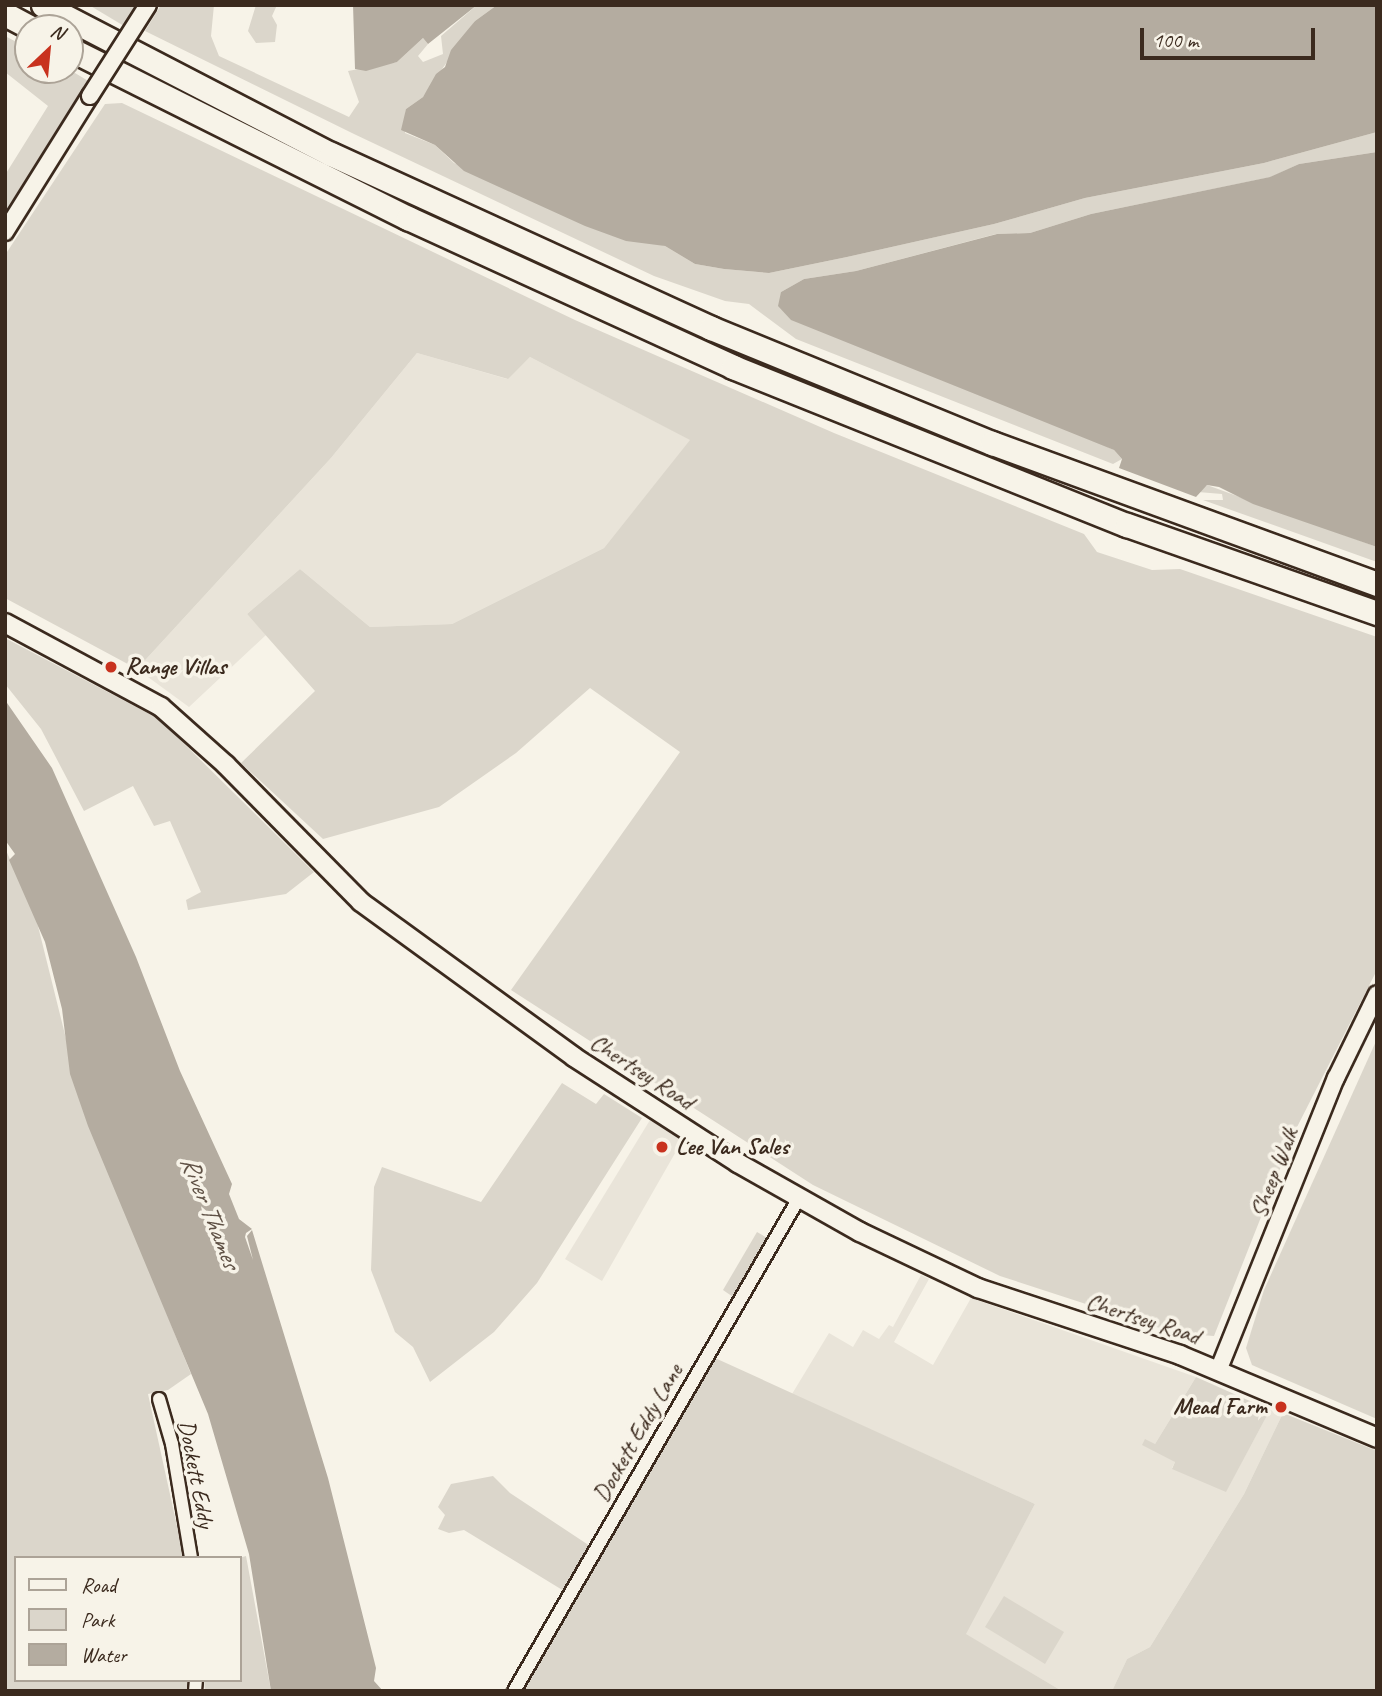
<!DOCTYPE html>
<html>
<head>
<meta charset="utf-8">
<style>
	body { margin:0 }
	#map { position:relative; width:1382px; height:1696px; overflow:hidden; background:#f7f3e8; font-family:Caveat,sans-serif }
	div>[style] { position:absolute }
	.built>* { inset:0; background:#e9e4d9 }
	.green>* { inset:0; background:#dbd6cb }
	.water>* { inset:0; background:#b4aca0 }
	.roads { filter:drop-shadow(2px 0 #3b2a1e) drop-shadow(-2px 0 #3b2a1e) drop-shadow(0 2px #3b2a1e) drop-shadow(0 -2px #3b2a1e) }
	.minor>* { height:12px; margin:-6px; padding:0 6px; transform-origin:6px; border-radius:6px; background:#f7f3e8 }
	.tertiary>* { height:16px; margin:-8px; padding:0 8px; transform-origin:8px; border-radius:8px; background:#f7f3e8 }
	.secondary>* { height:18px; margin:-9px; padding:0 9px; transform-origin:9px; border-radius:9px; background:#f7f3e8 }
	.motorway>* { height:23px; margin:-11.5px; padding:0 11.5px; transform-origin:11.5px; border-radius:11.5px; background:#f7f3e8 }
	.bridges { filter:drop-shadow(2px 0 #3b2a1e) drop-shadow(-2px 0 #3b2a1e) drop-shadow(0 2px #3b2a1e) drop-shadow(0 -2px #3b2a1e) }
	.tertiary-bridge>* { height:16px; margin:-8px; padding:0 8px; transform-origin:8px; border-radius:8px; background:#f7f3e8 }
	.dots>* { width:19px; height:19px; translate:-50% -50%; box-sizing:border-box; border:4px solid #f7f3e8; border-radius:50% }
	span { translate:-50% -50%; white-space:nowrap; text-align:center; line-height:1.15; -webkit-text-stroke:7px #f7f3e8; paint-order:stroke }
	.poi-label { font-size:24px; color:#3b2a1e; font-weight:700 }
	.left { translate:0 -50%; text-align:left }
	.right { translate:-100% -50%; text-align:right }
	.street-label { font-size:24px; color:#3b2a1e }
	.water-label { font-size:26px; color:#5f5145; font-style:italic }
	.frame { position:absolute; inset:0; border:7px solid #3b2a1e; pointer-events:none }
	.legend { position:absolute; left:14px; top:1556px; width:228px; height:126px; box-sizing:border-box; background:#f7f3e8; border:2px solid #aca397; margin:0; padding:9px 12px; list-style:none; font-size:21px; color:#3b2a1e }
	.legend li { display:flex; align-items:center; gap:14px; height:35px }
	.legend b { width:35px; border:2px solid #aca397 }
	.north { position:absolute; left:14px; top:14px; width:70px; height:70px; box-sizing:border-box; background:#f7f3e8; border:2px solid #aca397; border-radius:50%; rotate:26deg; font-size:19px; font-weight:700; line-height:28px; text-align:center; color:#3b2a1e }
	.north::after { content:''; display:block; margin:auto; width:24px; height:32px; background:#c8321e; clip-path:polygon(50% 0,100% 100%,50% 72%,0 100%) }
	.scale { position:absolute; left:1140px; top:28px; width:175px; height:32px; box-sizing:border-box; border:4px solid #3b2a1e; border-top:0; padding-left:9px; font-size:21px; line-height:24px; white-space:nowrap; color:#3b2a1e; -webkit-text-stroke:5px #f7f3e8; paint-order:stroke }
</style>
</head>
<body>
<div id="map">
	<div class="built">
		<i style="clip-path:polygon(417px 353px,507px 379px,530px 357px,691px 440px,604px 548px,452px 624px,370px 627px,300px 569px,247px 614px,266px 635px,189px 707px,137px 669px,331px 458px)"></i>
		<i style="clip-path:polygon(650px 1120px,682px 1141px,602px 1281px,565px 1259px)"></i>
		<i style="clip-path:polygon(921px 1275px,929px 1279px,894px 1342px,933px 1365px,971px 1298px,1196px 1377px,1155px 1444px,1175px 1462px,1172px 1468px,1226px 1491px,1270px 1410px,1283px 1413px,1244px 1494px,1150px 1647px,1127px 1659px,1112px 1691px,1062px 1691px,965px 1634px,1035px 1504px,792px 1394px,829px 1333px,853px 1347px,863px 1330px,879px 1339px,889px 1325px,893px 1327px)"></i>
	</div>
	<div class="green">
		<i style="clip-path:polygon(89px 5px,137px 5px,124px 26px)"></i>
		<i style="clip-path:polygon(161px 5px,214px 5px,211px 36px,219px 56px,349px 117px,359px 102px,348px 71px,397px 62px,423px 38px,428px 44px,418px 56px,423px 62px,443px 54px,441px 36px,477px 5px,497px 5px,475px 21px,423px 97px,406px 109px,405px 133px,435px 145px,454px 163px,665px 246px,695px 264px,724px 269px,769px 273px,847px 257px,994px 224px,1085px 198px,1264px 163px,1377px 132px,1377px 152px,1299px 164px,1271px 177px,1091px 214px,1030px 233px,996px 234px,856px 271px,804px 279px,781px 292px,1114px 450px,1122px 459px,1113px 464px,796px 339px,749px 304px,725px 301px,654px 276px,354px 134px,145px 31px)"></i>
		<i style="clip-path:polygon(256px 5px,277px 5px,272px 16px,277px 25px,275px 42px,256px 43px,248px 31px)"></i>
		<i style="clip-path:polygon(5px 36px,28px 48px,28px 70px,70px 70px,90px 82px,5px 211px,5px 175px,48px 106px,5px 72px)"></i>
		<i style="clip-path:polygon(122px 103px,575px 320px,834px 433px,1084px 534px,1097px 552px,1152px 570px,1180px 569px,1377px 637px,1377px 970px,1295px 1131px,1214px 1336px,1175px 1333px,1000px 1276px,813px 1185px,511px 990px,680px 752px,590px 688px,516px 753px,439px 807px,323px 839px,241px 763px,315px 691px,247px 614px,300px 569px,370px 627px,452px 624px,604px 548px,690px 440px,530px 357px,508px 379px,417px 353px,331px 458px,137px 669px,5px 598px,5px 255px,105px 104px)"></i>
		<i style="clip-path:polygon(1207px 485px,1377px 547px,1377px 562px,1203px 500px,1223px 500px,1222px 494px,1198px 492px)"></i>
		<i style="clip-path:polygon(5px 638px,159px 719px,314px 872px,286px 894px,188px 910px,186px 900px,201px 892px,170px 821px,154px 826px,133px 786px,84px 811px,41px 729px,5px 684px)"></i>
		<i style="clip-path:polygon(5px 848px,36px 918px,82px 1103px,191px 1374px,168px 1390px,148px 1394px,184px 1558px,16px 1558px,16px 1680px,190px 1680px,190px 1691px,5px 1691px)"></i>
		<i style="clip-path:polygon(1377px 1039px,1377px 1419px,1252px 1365px,1246px 1348px,1264px 1290px)"></i>
		<i style="clip-path:polygon(562px 1083px,596px 1104px,604px 1094px,642px 1118px,537px 1283px,494px 1332px,430px 1382px,413px 1347px,395px 1332px,371px 1270px,374px 1187px,382px 1167px,481px 1202px)"></i>
		<i style="clip-path:polygon(757px 1232px,769px 1239px,736px 1299px,723px 1290px)"></i>
		<i style="clip-path:polygon(715px 1358px,1035px 1504px,966px 1634px,1062px 1691px,524px 1691px)"></i>
		<i style="clip-path:polygon(1196px 1377px,1270px 1410px,1226px 1492px,1172px 1469px,1175px 1462px,1142px 1445px,1145px 1439px,1155px 1444px)"></i>
		<i style="clip-path:polygon(1283px 1413px,1377px 1451px,1377px 1691px,1112px 1691px,1127px 1659px,1150px 1647px,1244px 1494px)"></i>
		<i style="clip-path:polygon(493px 1476px,510px 1493px,590px 1546px,564px 1591px,464px 1530px,449px 1533px,438px 1529px,445px 1515px,438px 1507px,451px 1484px)"></i>
		<i style="clip-path:polygon(246px 1556px,271px 1691px,205px 1691px,204px 1680px,240px 1680px,239px 1558px)"></i>
		<i style="clip-path:polygon(1004px 1596px,1064px 1632px,1045px 1664px,985px 1627px)"></i>
	</div>
	<div class="water">
		<i style="clip-path:polygon(353px 5px,477px 5px,428px 44px,423px 38px,397px 62px,366px 71px,355px 69px)"></i>
		<i style="clip-path:polygon(497px 5px,1377px 5px,1377px 132px,1264px 163px,1085px 198px,994px 224px,847px 257px,769px 273px,724px 269px,695px 264px,665px 246px,626px 241px,585px 226px,464px 171px,435px 145px,401px 130px,406px 109px,423px 97px,436px 74px,445px 67px,451px 50px,475px 21px)"></i>
		<i style="clip-path:polygon(1377px 152px,1377px 547px,1253px 504px,1219px 487px,1207px 485px,1196px 497px,1119px 468px,1122px 459px,1114px 450px,791px 320px,778px 306px,781px 292px,804px 279px,856px 271px,997px 234px,1030px 233px,1091px 214px,1270px 177px,1299px 164px)"></i>
		<i style="clip-path:polygon(5px 700px,52px 768px,136px 957px,180px 1071px,232px 1184px,229px 1194px,239px 1219px,252px 1229px,246px 1233px,245px 1237px,253px 1260px,247px 1236px,252px 1230px,328px 1478px,376px 1668px,374px 1681px,383px 1691px,271px 1691px,249px 1554px,208px 1414px,88px 1126px,70px 1074px,62px 1009px,45px 942px,9px 860px,15px 854px,5px 840px)"></i>
	</div>
	<div class="roads">
		<div class="minor">
			<i style="left:159px;top:1399px;width:47px;rotate:73.9deg"></i>
			<i style="left:172px;top:1444px;width:116px;rotate:80.5deg"></i>
			<i style="left:195px;top:1691px;width:11px;rotate:-85deg"></i>
			<i style="left:514px;top:1691px;width:569px;rotate:-59.97deg"></i>
		</div>
		<div class="tertiary">
			<i style="left:5px;top:232px;width:160px;rotate:-58deg"></i>
			<i style="left:1218px;top:1371px;width:316px;rotate:-68.1deg"></i>
			<i style="left:1336px;top:1078px;width:93px;rotate:-64deg"></i>
		</div>
		<div class="secondary">
			<i style="left:5px;top:623px;width:177px;rotate:28.3deg"></i>
			<i style="left:161px;top:707px;width:87px;rotate:41.7deg"></i>
			<i style="left:226px;top:765px;width:192px;rotate:45.4deg"></i>
			<i style="left:361px;top:902px;width:263px;rotate:36deg"></i>
			<i style="left:574px;top:1057px;width:195px;rotate:32.9deg"></i>
			<i style="left:738px;top:1163px;width:140px;rotate:29.5deg"></i>
			<i style="left:860px;top:1232px;width:131px;rotate:25.4deg"></i>
			<i style="left:978px;top:1288px;width:213px;rotate:18.3deg"></i>
			<i style="left:1180px;top:1355px;width:214px;rotate:22.8deg"></i>
		</div>
		<div class="motorway">
			<i style="left:43px;top:5px;width:324px;rotate:27.4deg"></i>
			<i style="left:331px;top:154px;width:418px;rotate:24.6deg"></i>
			<i style="left:711px;top:328px;width:304px;rotate:22.3deg"></i>
			<i style="left:992px;top:443px;width:410px;rotate:20.1deg"></i>
			<i style="left:5px;top:14px;width:30px;rotate:28deg"></i>
			<i style="left:70px;top:49px;width:378px;rotate:26.6deg"></i>
			<i style="left:408px;top:218px;width:358px;rotate:24.6deg"></i>
			<i style="left:733px;top:367px;width:424px;rotate:21.9deg"></i>
			<i style="left:1127px;top:525px;width:265px;rotate:19.4deg"></i>
		</div>
	</div>
	<div class="bridges">
		<div class="tertiary-bridge">
			<i style="left:90px;top:96px;width:108px;rotate:-57.5deg"></i>
		</div>
	</div>
	<div class="dots">
		<i style="left:111px;top:667px;background:#c8321e"></i>
		<i style="left:662px;top:1147px;background:#c8321e"></i>
		<i style="left:1281px;top:1407px;background:#c8321e"></i>
	</div>
	<div class="poi-label">
		<span class="left" style="left:125px;top:667px">Range Villas</span>
		<span class="left" style="left:676px;top:1147px">Lee Van Sales</span>
		<span class="right" style="left:1267px;top:1407px">Mead Farm</span>
	</div>
	<div class="street-label">
		<span style="left:642px;top:1072px;rotate:33deg">Chertsey Road</span>
		<span style="left:1274px;top:1173px;rotate:-69deg">Sheep Walk</span>
		<span style="left:1143px;top:1319px;rotate:18deg">Chertsey Road</span>
		<span style="left:638px;top:1433px;rotate:-60deg">Dockett Eddy Lane</span>
		<span style="left:196px;top:1474px;rotate:79deg">Dockett Eddy</span>
	</div>
	<div class="water-label">
		<span style="left:210px;top:1212px;rotate:68deg">River Thames</span>
	</div>
	<div class="frame"></div>
	<ul class="legend">
	<li><b style="height:9px;background:#f7f3e8"></b>Road</li>
	<li><b style="height:19px;background:#dbd6cb"></b>Park</li>
	<li><b style="height:19px;background:#b4aca0"></b>Water</li>
	</ul>
	<div class="north">N</div>
	<div class="scale">100 m</div>
</div>
</body>
</html>
